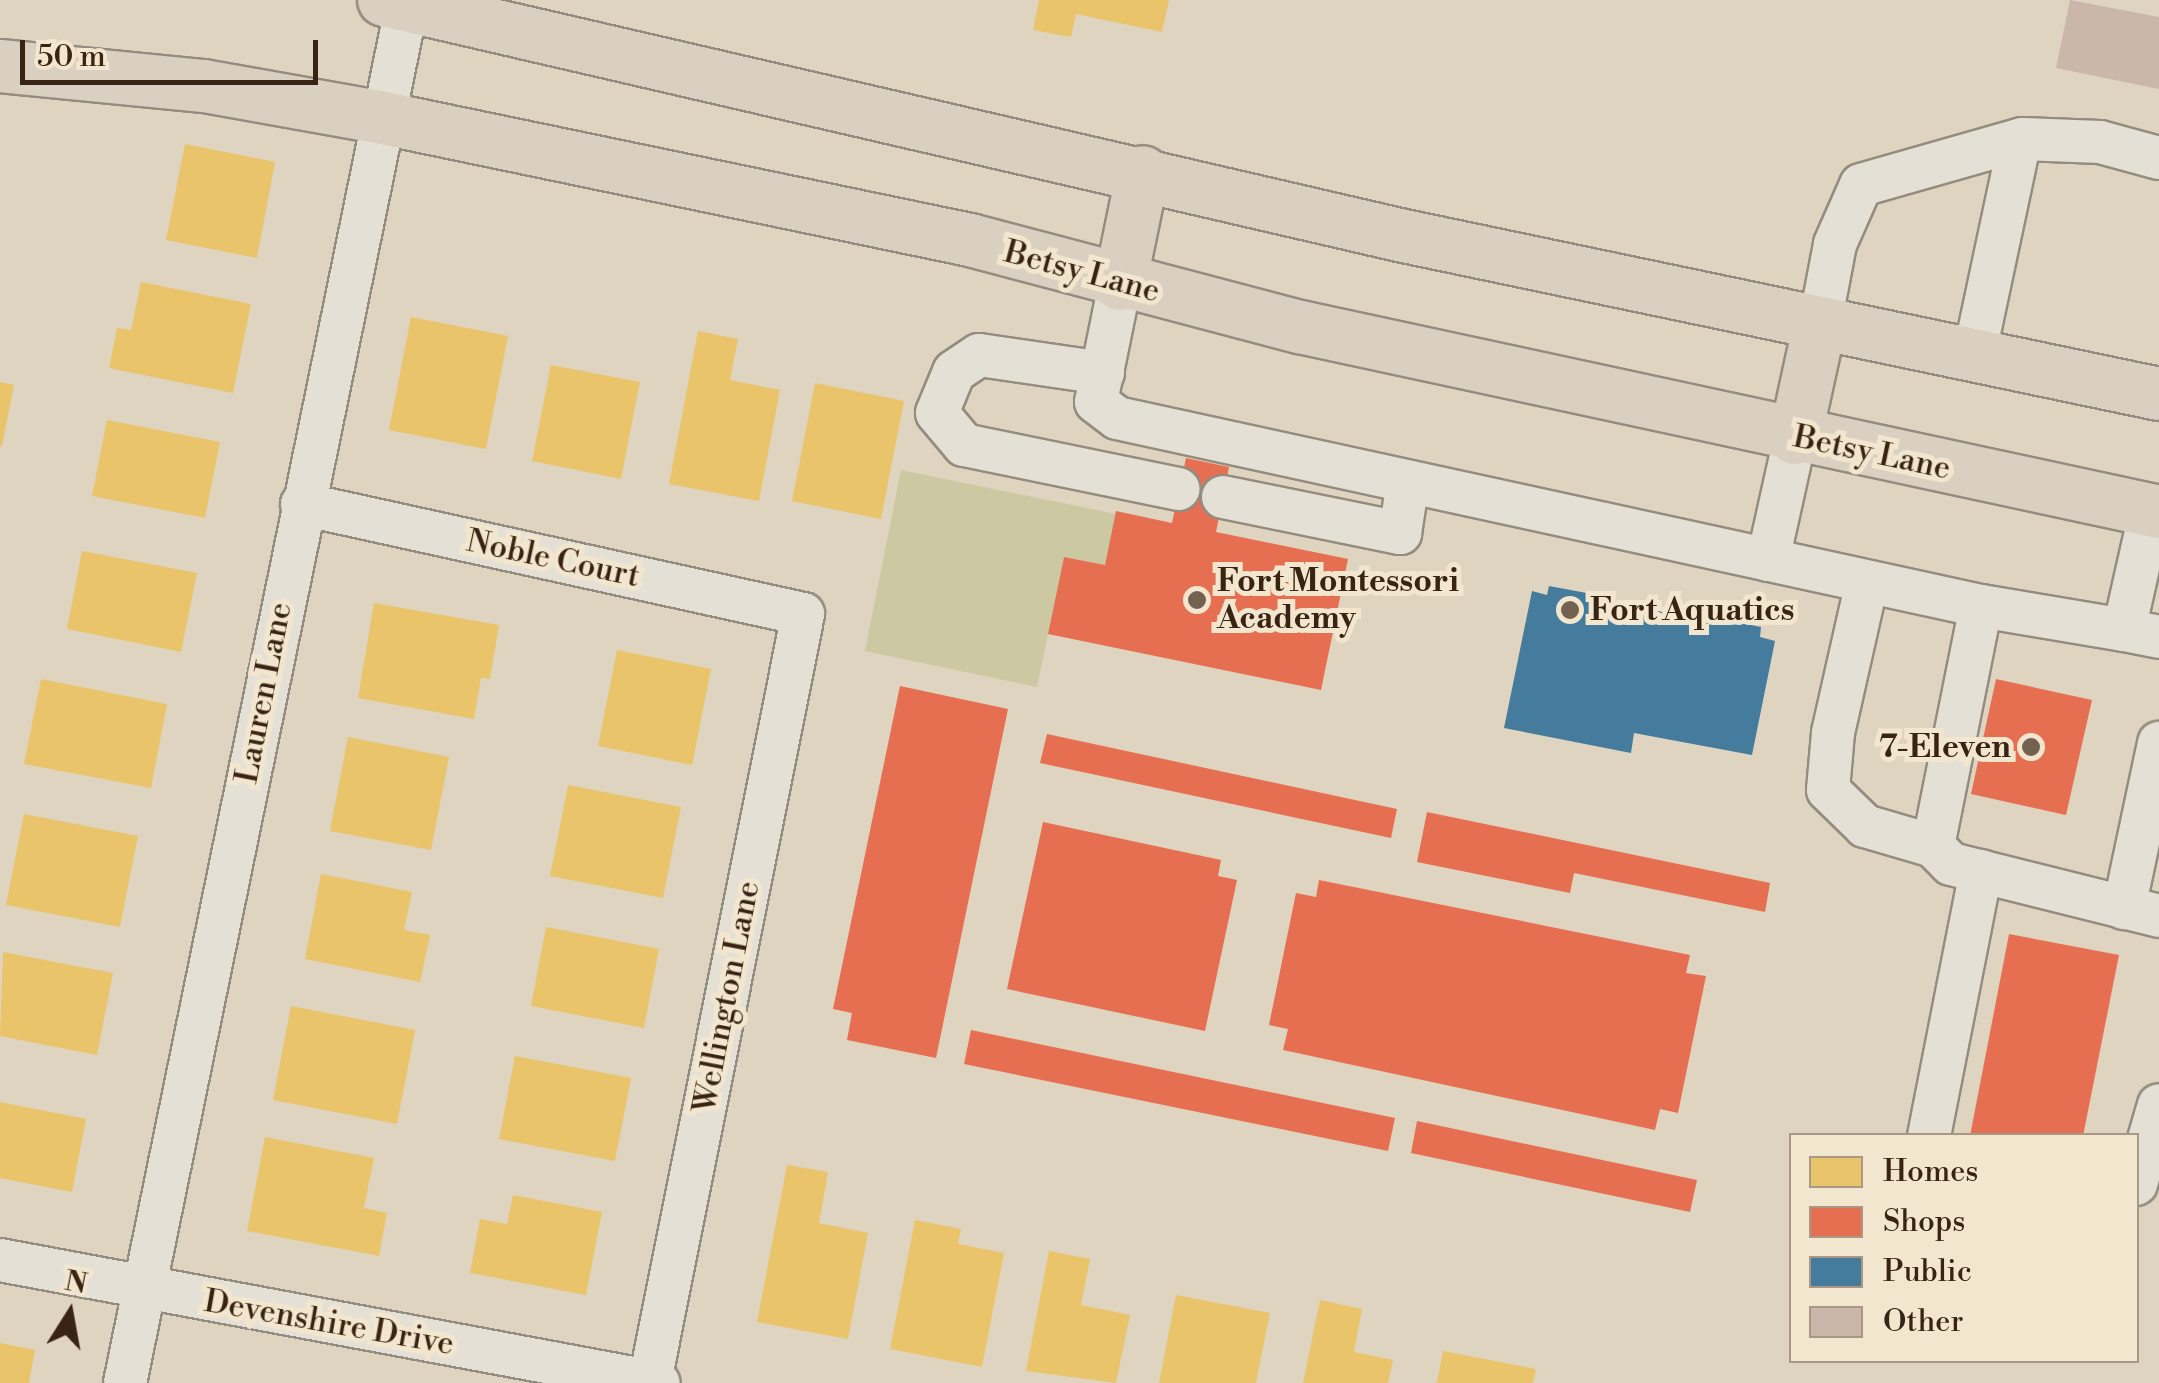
<!DOCTYPE html>
<html>
<head>
<meta charset="utf-8">
<style>
	body { margin:0 }
	#map { position:relative; width:2159px; height:1383px; overflow:hidden; background:#ded4c0; font-family:"Libre Bodoni",serif }
	div>[style] { position:absolute }
	.green>* { inset:0; background:#cbc8a2 }
	.homes>* { inset:0; background:#e9c46a }
	.shops>* { inset:0; background:#e76f51 }
	.public>* { inset:0; background:#457b9d }
	.building>* { inset:0; background:#cab7a9 }
	.roads { filter:drop-shadow(2px 0 #948c7f) drop-shadow(-2px 0 #948c7f) drop-shadow(0 2px #948c7f) drop-shadow(0 -2px #948c7f) }
	.minor>* { height:42px; margin:-21px; padding:0 21px; transform-origin:21px; border-radius:21px; background:#e5e0d6 }
	.major>* { height:52px; margin:-26px; padding:0 26px; transform-origin:26px; border-radius:26px; background:#d9d0c1 }
	.dots>* { width:28px; height:28px; translate:-50% -50%; box-sizing:border-box; border:5px solid #f2e6ce; border-radius:50% }
	span { translate:-50% -50%; white-space:nowrap; text-align:center; line-height:1.15; -webkit-text-stroke:10px #f2e6ce; paint-order:stroke }
	.street-label { font-size:32px; color:#392414 }
	.poi-label { font-size:32px; color:#392414; font-weight:700 }
	.left { translate:0 -50%; text-align:left }
	.right { translate:-100% -50%; text-align:right }
	.legend { position:absolute; left:1789px; top:1133px; width:350px; height:230px; box-sizing:border-box; background:#f2e6ce; border:2px solid #a89884; margin:0; padding:12px 18px; list-style:none; font-size:30px; color:#392414 }
	.legend li { display:flex; align-items:center; gap:20px; height:50px }
	.legend b { width:50px; border:2px solid #a89884 }
	.north { position:absolute; left:20px; top:1263px; width:100px; height:100px; -webkit-text-stroke:8px #f2e6ce; paint-order:stroke; rotate:11deg; font-size:28px; font-weight:700; line-height:40px; text-align:center; color:#392414 }
	.north::after { content:''; display:block; margin:auto; width:35px; height:45px; background:#392414; clip-path:polygon(50% 0,100% 100%,50% 72%,0 100%) }
	.scale { position:absolute; left:20px; top:40px; width:298px; height:45px; box-sizing:border-box; border:5px solid #392414; border-top:0; padding-left:12px; font-size:30px; line-height:35px; white-space:nowrap; color:#392414; -webkit-text-stroke:8px #f2e6ce; paint-order:stroke }
</style>
</head>
<body>
<div id="map">
	<div class="green">
		<i style="clip-path:polygon(901px 470px,1116px 514px,1105px 565px,1064px 557px,1037px 687px,865px 651px)"></i>
	</div>
	<div class="homes">
		<i style="clip-path:polygon(1039px 0,1169px 0,1162px 32px,1076px 14px,1071px 37px,1033px 30px)"></i>
		<i style="clip-path:polygon(185px 144px,275px 162px,257px 258px,166px 240px)"></i>
		<i style="clip-path:polygon(141px 282px,251px 304px,233px 393px,109px 368px,117px 328px,131px 330px)"></i>
		<i style="clip-path:polygon(411px 317px,508px 336px,486px 449px,389px 430px)"></i>
		<i style="clip-path:polygon(698px 331px,738px 339px,730px 380px,780px 390px,759px 501px,669px 484px)"></i>
		<i style="clip-path:polygon(551px 365px,640px 382px,621px 479px,532px 461px)"></i>
		<i style="clip-path:polygon(0 382px,14px 385px,2px 446px,0 446px)"></i>
		<i style="clip-path:polygon(815px 383px,904px 401px,881px 519px,792px 501px)"></i>
		<i style="clip-path:polygon(107px 420px,220px 442px,205px 518px,92px 496px)"></i>
		<i style="clip-path:polygon(82px 551px,197px 573px,181px 652px,67px 629px)"></i>
		<i style="clip-path:polygon(374px 603px,499px 625px,490px 679px,481px 678px,474px 719px,358px 698px)"></i>
		<i style="clip-path:polygon(617px 650px,711px 669px,692px 765px,598px 746px)"></i>
		<i style="clip-path:polygon(41px 679px,167px 704px,151px 788px,24px 764px)"></i>
		<i style="clip-path:polygon(348px 737px,449px 757px,431px 850px,330px 831px)"></i>
		<i style="clip-path:polygon(568px 785px,681px 807px,663px 898px,550px 876px)"></i>
		<i style="clip-path:polygon(24px 814px,138px 836px,120px 927px,6px 905px)"></i>
		<i style="clip-path:polygon(321px 874px,412px 892px,404px 930px,430px 935px,420px 982px,305px 959px)"></i>
		<i style="clip-path:polygon(546px 927px,659px 949px,644px 1028px,531px 1006px)"></i>
		<i style="clip-path:polygon(3px 952px,113px 973px,97px 1055px,0 1036px)"></i>
		<i style="clip-path:polygon(291px 1006px,415px 1030px,397px 1124px,273px 1100px)"></i>
		<i style="clip-path:polygon(515px 1056px,631px 1078px,615px 1161px,499px 1139px)"></i>
		<i style="clip-path:polygon(0 1102px,86px 1119px,72px 1192px,0 1178px)"></i>
		<i style="clip-path:polygon(265px 1137px,374px 1158px,364px 1208px,387px 1213px,379px 1256px,247px 1231px)"></i>
		<i style="clip-path:polygon(787px 1165px,828px 1172px,819px 1223px,868px 1233px,848px 1339px,757px 1322px)"></i>
		<i style="clip-path:polygon(513px 1195px,602px 1212px,586px 1295px,470px 1273px,480px 1219px,507px 1224px)"></i>
		<i style="clip-path:polygon(915px 1220px,961px 1229px,958px 1244px,1004px 1253px,982px 1367px,890px 1349px)"></i>
		<i style="clip-path:polygon(1049px 1251px,1090px 1259px,1081px 1305px,1130px 1315px,1116px 1383px,1026px 1371px)"></i>
		<i style="clip-path:polygon(1176px 1295px,1270px 1313px,1256px 1383px,1159px 1383px)"></i>
		<i style="clip-path:polygon(1320px 1300px,1362px 1309px,1354px 1352px,1393px 1360px,1388px 1383px,1303px 1383px)"></i>
		<i style="clip-path:polygon(0 1343px,35px 1350px,29px 1383px,0 1383px)"></i>
		<i style="clip-path:polygon(1443px 1351px,1536px 1369px,1533px 1383px,1437px 1383px)"></i>
	</div>
	<div class="shops">
		<i style="clip-path:polygon(1186px 458px,1229px 467px,1216px 532px,1348px 559px,1321px 690px,1048px 634px,1064px 557px,1105px 565px,1116px 511px,1172px 523px)"></i>
		<i style="clip-path:polygon(1996px 679px,2092px 700px,2066px 815px,1971px 794px)"></i>
		<i style="clip-path:polygon(900px 686px,1008px 709px,936px 1058px,847px 1040px,852px 1013px,833px 1009px)"></i>
		<i style="clip-path:polygon(1047px 734px,1397px 809px,1391px 838px,1040px 763px)"></i>
		<i style="clip-path:polygon(1427px 812px,1770px 883px,1765px 912px,1574px 873px,1570px 893px,1417px 862px)"></i>
		<i style="clip-path:polygon(1043px 822px,1221px 860px,1218px 876px,1237px 880px,1205px 1031px,1007px 989px)"></i>
		<i style="clip-path:polygon(1319px 880px,1690px 955px,1686px 973px,1706px 976px,1678px 1113px,1660px 1109px,1655px 1130px,1283px 1050px,1288px 1029px,1269px 1025px,1296px 893px,1316px 897px)"></i>
		<i style="clip-path:polygon(2009px 934px,2119px 955px,2083px 1136px,1970px 1136px)"></i>
		<i style="clip-path:polygon(971px 1030px,1395px 1118px,1388px 1151px,964px 1064px)"></i>
		<i style="clip-path:polygon(1417px 1121px,1697px 1180px,1690px 1212px,1411px 1153px)"></i>
	</div>
	<div class="public">
		<i style="clip-path:polygon(1549px 586px,1603px 596px,1601px 605px,1645px 615px,1649px 608px,1705px 626px,1707px 616px,1761px 627px,1760px 637px,1775px 641px,1752px 755px,1634px 733px,1631px 753px,1504px 728px,1532px 591px,1547px 595px)"></i>
	</div>
	<div class="building">
		<i style="clip-path:polygon(2070px 0,2159px 17px,2159px 89px,2056px 68px)"></i>
	</div>
	<div class="roads">
		<div class="minor">
			<i style="left:1120px;top:284px;width:120px;rotate:101.5deg"></i>
			<i style="left:1096px;top:402px;width:26px;rotate:37deg"></i>
			<i style="left:1117px;top:418px;width:884px;rotate:12.28deg"></i>
			<i style="left:1820px;top:323px;width:80px;rotate:-79.2deg"></i>
			<i style="left:1835px;top:244px;width:64px;rotate:-66.2deg"></i>
			<i style="left:1861px;top:185px;width:168px;rotate:-15.9deg"></i>
			<i style="left:2023px;top:139px;width:77px;rotate:2.2deg"></i>
			<i style="left:2100px;top:142px;width:61px;rotate:15.2deg"></i>
			<i style="left:1974px;top:356px;width:221px;rotate:-78deg"></i>
			<i style="left:1103px;top:373px;width:125px;rotate:-171.7deg"></i>
			<i style="left:979px;top:355px;width:30px;rotate:146deg"></i>
			<i style="left:954px;top:372px;width:44px;rotate:112.5deg"></i>
			<i style="left:937px;top:413px;width:42px;rotate:49.8deg"></i>
			<i style="left:964px;top:445px;width:219px;rotate:11.6deg"></i>
			<i style="left:1223px;top:497px;width:181px;rotate:11.5deg"></i>
			<i style="left:1400px;top:533px;width:52px;rotate:-81.1deg"></i>
			<i style="left:302px;top:504px;width:513px;rotate:12.38deg"></i>
			<i style="left:803px;top:614px;width:782px;rotate:101.28deg"></i>
			<i style="left:2151px;top:510px;width:123px;rotate:102.7deg"></i>
			<i style="left:2124px;top:630px;width:145px;rotate:-170.5deg"></i>
			<i style="left:1981px;top:606px;width:245px;rotate:101.3deg"></i>
			<i style="left:1933px;top:846px;width:25px;rotate:45deg"></i>
			<i style="left:1951px;top:864px;width:214px;rotate:14deg"></i>
			<i style="left:1768px;top:560px;width:125px;rotate:-77.5deg"></i>
			<i style="left:1867px;top:582px;width:155px;rotate:102.7deg"></i>
			<i style="left:1833px;top:733px;width:57px;rotate:95deg"></i>
			<i style="left:1828px;top:790px;width:52px;rotate:44.2deg"></i>
			<i style="left:1865px;top:826px;width:71px;rotate:16.4deg"></i>
			<i style="left:2124px;top:630px;width:36px;rotate:11deg"></i>
			<i style="left:2124px;top:908px;width:169px;rotate:-78deg"></i>
			<i style="left:1929px;top:1136px;width:270px;rotate:-78.9deg"></i>
			<i style="left:2136px;top:1184px;width:82px;rotate:-73.8deg"></i>
			<i style="left:0;top:1260px;width:670px;rotate:10.57deg"></i>
			<i style="left:125px;top:1383px;width:1408px;rotate:-78.44deg"></i>
		</div>
		<div class="major">
			<i style="left:384px;top:0;width:1047px;rotate:13.03deg"></i>
			<i style="left:1404px;top:236px;width:771px;rotate:11.82deg"></i>
			<i style="left:0;top:66px;width:205px;rotate:5.6deg"></i>
			<i style="left:204px;top:86px;width:182px;rotate:10.1deg"></i>
			<i style="left:383px;top:118px;width:600px;rotate:11.74deg"></i>
			<i style="left:970px;top:240px;width:341px;rotate:14.8deg"></i>
			<i style="left:1300px;top:327px;width:879px;rotate:12.15deg"></i>
			<i style="left:1120px;top:284px;width:114px;rotate:-78.4deg"></i>
			<i style="left:1795px;top:438px;width:118px;rotate:-77.7deg"></i>
		</div>
	</div>
	<div class="dots">
		<i style="left:1197px;top:600px;background:#736250"></i>
		<i style="left:1570px;top:610px;background:#736250"></i>
		<i style="left:2031px;top:747px;background:#736250"></i>
	</div>
	<div class="street-label">
		<span style="left:1082px;top:272px;rotate:15deg">Betsy Lane</span>
		<span style="left:1872px;top:453px;rotate:12deg">Betsy Lane</span>
		<span style="left:553px;top:559px;rotate:12deg">Noble Court</span>
		<span style="left:264px;top:693px;rotate:-79deg">Lauren Lane</span>
		<span style="left:727px;top:997px;rotate:-79deg">Wellington Lane</span>
		<span style="left:329px;top:1323px;rotate:10deg">Devenshire Drive</span>
	</div>
	<div class="poi-label">
		<span class="left" style="left:1217px;top:600px">Fort Montessori<br>Academy</span>
		<span class="left" style="left:1590px;top:610px">Fort Aquatics</span>
		<span class="right" style="left:2011px;top:747px">7-Eleven</span>
	</div>
	<ul class="legend">
	<li><b style="height:28px;background:#e9c46a"></b>Homes</li>
	<li><b style="height:28px;background:#e76f51"></b>Shops</li>
	<li><b style="height:28px;background:#457b9d"></b>Public</li>
	<li><b style="height:28px;background:#cab7a9"></b>Other</li>
	</ul>
	<div class="north">N</div>
	<div class="scale">50 m</div>
</div>
</body>
</html>
